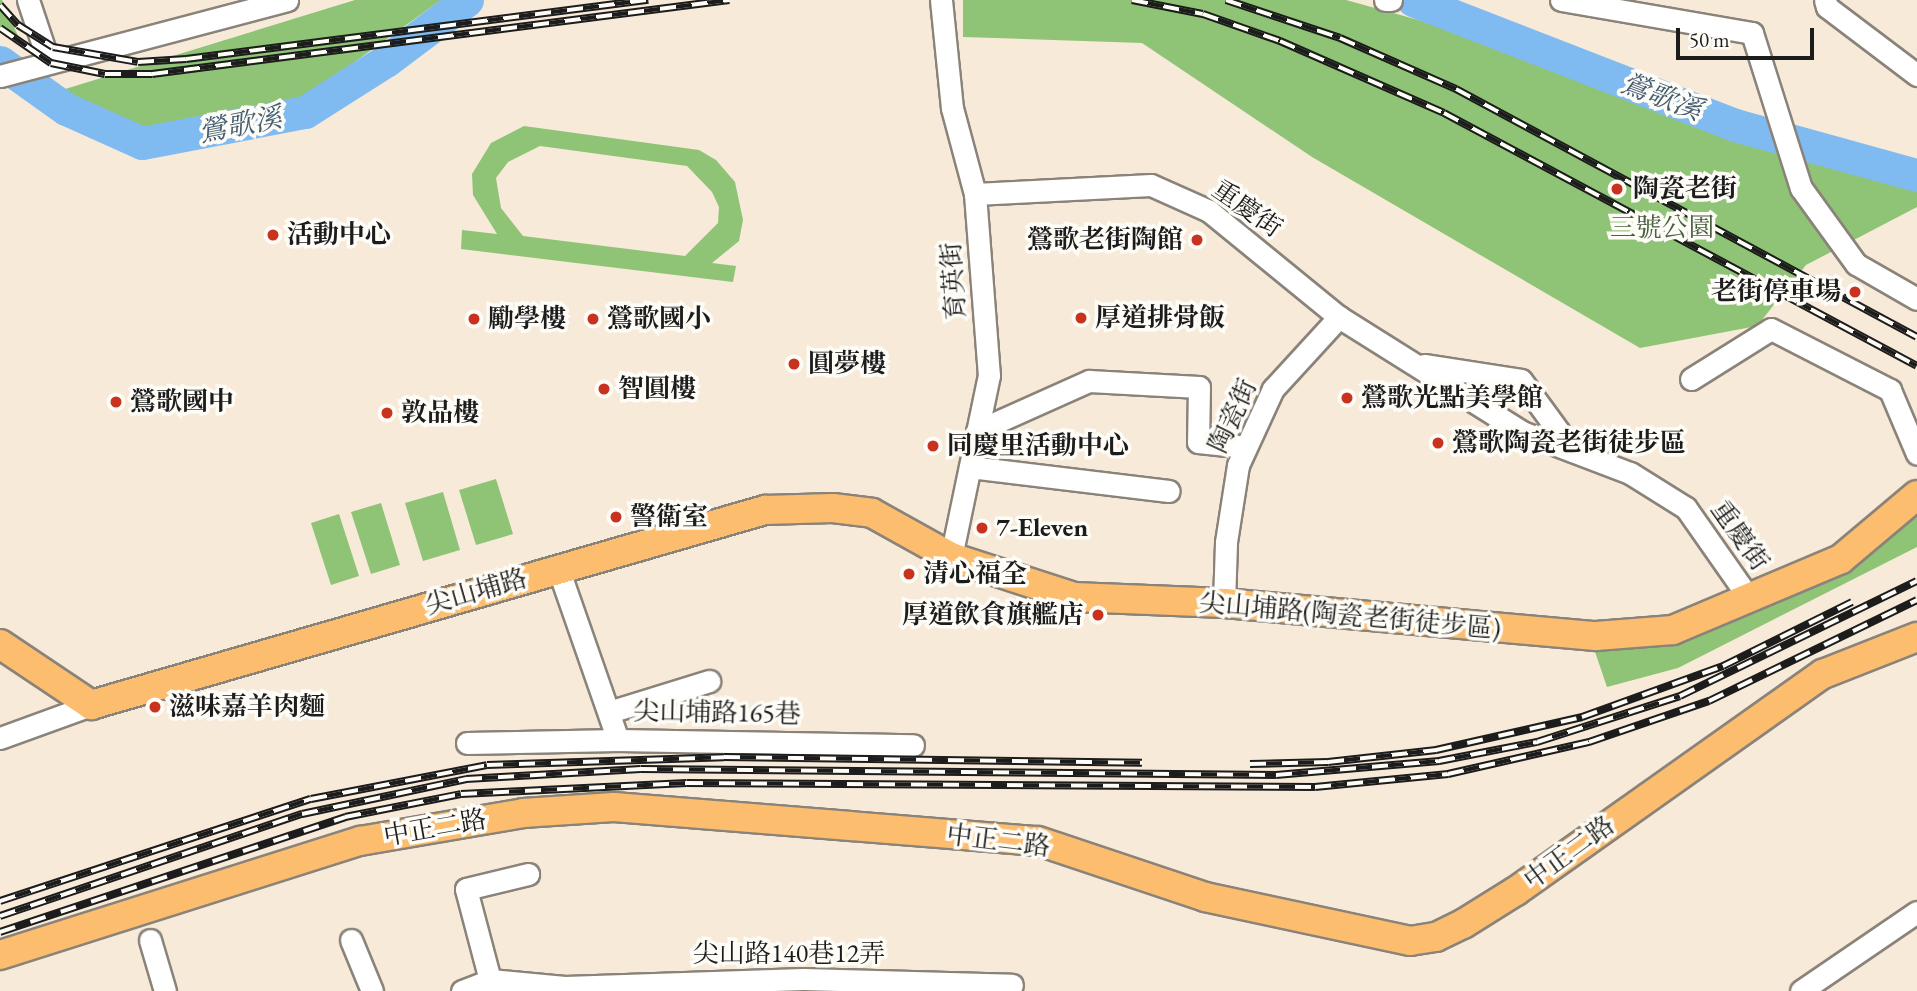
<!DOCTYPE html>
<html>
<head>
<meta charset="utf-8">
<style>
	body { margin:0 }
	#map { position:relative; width:1917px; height:991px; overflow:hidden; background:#f8ead8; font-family:"EB Garamond","Noto Serif TC",serif }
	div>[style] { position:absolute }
	.green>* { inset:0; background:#8fc476 }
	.river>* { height:33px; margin:-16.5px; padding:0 16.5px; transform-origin:16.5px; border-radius:16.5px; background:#7fbbf1 }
	.roads { filter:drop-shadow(2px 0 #8a837a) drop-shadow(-2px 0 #8a837a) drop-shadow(0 2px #8a837a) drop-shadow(0 -2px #8a837a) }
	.minor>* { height:21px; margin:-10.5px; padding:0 10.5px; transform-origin:10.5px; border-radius:10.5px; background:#fff }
	.major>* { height:28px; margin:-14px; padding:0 14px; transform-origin:14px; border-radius:14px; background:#fcbd6f }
	.rail>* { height:8px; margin-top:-4px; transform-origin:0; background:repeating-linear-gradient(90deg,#fdfcf7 0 16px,#1c1c1c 0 32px); box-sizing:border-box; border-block:2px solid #1c1c1c }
	.dots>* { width:19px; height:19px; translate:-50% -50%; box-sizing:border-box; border:4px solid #fdfcf7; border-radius:50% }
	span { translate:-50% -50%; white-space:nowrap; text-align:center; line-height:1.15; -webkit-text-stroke:7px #fdfcf7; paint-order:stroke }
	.poi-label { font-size:26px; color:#1c1c1c; font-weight:700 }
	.left { translate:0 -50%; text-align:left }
	.right { translate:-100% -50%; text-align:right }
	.street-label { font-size:26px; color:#1c1c1c }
	.park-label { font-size:26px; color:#4a5f40 }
	.water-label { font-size:28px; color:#445c71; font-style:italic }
	.scale { position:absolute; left:1676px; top:28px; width:138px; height:32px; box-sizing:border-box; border:4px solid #1c1c1c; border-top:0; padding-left:9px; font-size:21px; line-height:24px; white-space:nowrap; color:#1c1c1c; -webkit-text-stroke:5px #fdfcf7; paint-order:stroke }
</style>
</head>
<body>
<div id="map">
	<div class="green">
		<i style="clip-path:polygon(0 0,2px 0,22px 45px,0 31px)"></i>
		<i style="clip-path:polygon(355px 0,441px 0,292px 107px,146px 128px,62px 90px)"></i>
		<i style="clip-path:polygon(963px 0,1346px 0,1462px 32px,1766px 145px,1917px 186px,1917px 207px,1806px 265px,1757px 326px,1640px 348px,1312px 157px,1142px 43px,963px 37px)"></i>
		<i style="clip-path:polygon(evenodd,524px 126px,699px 150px,716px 160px,735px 182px,743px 220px,739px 241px,712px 263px,736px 266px,733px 282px,461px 249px,462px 230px,497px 234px,473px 195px,472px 174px,491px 143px,524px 126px,540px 146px,687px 166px,712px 192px,719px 207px,718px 223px,685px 256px,523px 236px,501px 208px,496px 178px,508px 162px,540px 146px)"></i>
		<i style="clip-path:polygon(496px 479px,513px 534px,476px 545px,459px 490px)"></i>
		<i style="clip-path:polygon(443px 492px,460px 550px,423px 561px,405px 503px)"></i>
		<i style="clip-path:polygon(381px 503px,400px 565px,371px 574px,351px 512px)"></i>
		<i style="clip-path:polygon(1917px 505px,1917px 547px,1678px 668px,1607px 687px,1593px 646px,1662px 641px)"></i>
		<i style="clip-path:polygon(339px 514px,359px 576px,331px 585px,311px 523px)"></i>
	</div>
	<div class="river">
		<i style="left:1413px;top:0;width:345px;rotate:21.2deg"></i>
		<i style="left:1735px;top:125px;width:189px;rotate:15.4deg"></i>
		<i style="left:0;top:62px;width:81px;rotate:35.5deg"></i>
		<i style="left:66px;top:109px;width:83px;rotate:24.1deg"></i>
		<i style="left:142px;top:143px;width:166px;rotate:-10.8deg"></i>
		<i style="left:305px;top:112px;width:97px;rotate:-32.4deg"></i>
		<i style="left:387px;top:60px;width:100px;rotate:-36.9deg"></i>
	</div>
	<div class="roads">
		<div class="minor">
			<i style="left:28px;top:0;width:66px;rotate:71.6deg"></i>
			<i style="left:941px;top:0;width:109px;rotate:84.2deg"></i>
			<i style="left:952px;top:108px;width:89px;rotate:75deg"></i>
			<i style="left:975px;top:194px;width:182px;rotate:85.6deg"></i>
			<i style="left:989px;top:375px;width:186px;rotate:101.8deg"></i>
			<i style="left:1385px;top:0;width:6px"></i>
			<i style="left:1561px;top:0;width:194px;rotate:9.8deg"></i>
			<i style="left:1752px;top:33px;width:163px;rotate:72.5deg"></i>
			<i style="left:1801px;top:188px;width:94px;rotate:54.1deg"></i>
			<i style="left:1856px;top:264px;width:70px;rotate:29.8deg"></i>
			<i style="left:1825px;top:0;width:7px;rotate:74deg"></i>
			<i style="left:1827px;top:7px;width:113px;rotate:37.1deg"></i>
			<i style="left:0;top:76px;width:297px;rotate:-14.8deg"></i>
			<i style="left:975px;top:194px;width:176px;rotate:-2.9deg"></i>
			<i style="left:1151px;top:185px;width:64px;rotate:24.1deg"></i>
			<i style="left:1209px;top:211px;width:168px;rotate:39.2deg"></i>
			<i style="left:1339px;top:317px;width:216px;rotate:32.1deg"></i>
			<i style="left:1522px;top:432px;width:116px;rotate:20.8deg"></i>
			<i style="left:1630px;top:473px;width:66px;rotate:32deg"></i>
			<i style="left:1686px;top:508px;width:110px;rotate:55deg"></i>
			<i style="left:1424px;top:365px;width:98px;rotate:8.8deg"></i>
			<i style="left:1521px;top:380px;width:88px;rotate:53.8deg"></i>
			<i style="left:1691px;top:379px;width:94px;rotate:-32deg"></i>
			<i style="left:1771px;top:329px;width:134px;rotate:27.1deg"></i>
			<i style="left:1890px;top:390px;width:69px;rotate:67.1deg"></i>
			<i style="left:977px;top:431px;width:123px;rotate:-24.1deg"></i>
			<i style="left:1089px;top:381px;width:110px;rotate:3.1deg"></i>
			<i style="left:1199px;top:387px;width:55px;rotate:91deg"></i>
			<i style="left:1198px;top:442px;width:48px;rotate:5.9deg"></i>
			<i style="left:970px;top:467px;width:200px;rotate:6.9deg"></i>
			<i style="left:558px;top:568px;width:182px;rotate:70.8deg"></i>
			<i style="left:618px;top:740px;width:295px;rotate:1deg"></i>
			<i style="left:1224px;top:603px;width:61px;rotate:-88.1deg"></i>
			<i style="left:1226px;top:542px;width:78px;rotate:-81.1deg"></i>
			<i style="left:1238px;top:465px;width:84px;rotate:-65.3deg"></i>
			<i style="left:1273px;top:389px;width:98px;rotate:-47.5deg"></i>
			<i style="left:609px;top:712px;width:105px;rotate:-17.2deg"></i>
			<i style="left:0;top:738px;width:97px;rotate:-19.9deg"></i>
			<i style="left:467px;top:743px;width:151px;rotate:-1.1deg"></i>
			<i style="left:150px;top:940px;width:53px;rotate:73.6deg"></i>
			<i style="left:351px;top:940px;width:55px;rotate:67.6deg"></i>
			<i style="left:490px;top:980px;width:94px;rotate:-104.8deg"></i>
			<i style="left:466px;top:889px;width:64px;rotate:-13.6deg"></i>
			<i style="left:462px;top:991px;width:30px;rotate:-21deg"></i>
			<i style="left:490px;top:980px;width:75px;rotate:5.3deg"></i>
			<i style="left:565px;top:987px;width:238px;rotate:-1.9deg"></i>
			<i style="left:803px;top:979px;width:209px;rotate:1.6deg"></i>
			<i style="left:1801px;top:991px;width:140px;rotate:-34.3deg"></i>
		</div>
		<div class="major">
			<i style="left:0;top:644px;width:110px;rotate:33.8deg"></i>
			<i style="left:91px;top:705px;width:702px;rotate:-16.14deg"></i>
			<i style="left:765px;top:510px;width:68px;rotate:-1.7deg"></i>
			<i style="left:833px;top:508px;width:39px;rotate:7deg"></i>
			<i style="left:872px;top:513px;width:90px;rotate:29.1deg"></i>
			<i style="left:951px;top:557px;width:129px;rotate:18deg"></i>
			<i style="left:1074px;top:597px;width:150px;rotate:2.3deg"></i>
			<i style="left:1224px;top:603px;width:373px;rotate:5.1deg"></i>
			<i style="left:1596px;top:636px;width:77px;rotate:-4.5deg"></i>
			<i style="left:1673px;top:630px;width:182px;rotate:-22.9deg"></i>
			<i style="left:1841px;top:559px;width:99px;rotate:-40.1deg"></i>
			<i style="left:0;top:955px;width:378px;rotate:-17.6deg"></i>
			<i style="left:360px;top:841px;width:165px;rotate:-9.7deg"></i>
			<i style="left:523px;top:813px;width:91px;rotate:-3.8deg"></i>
			<i style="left:614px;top:807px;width:425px;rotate:4.6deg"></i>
			<i style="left:1038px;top:841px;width:176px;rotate:18.5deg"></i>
			<i style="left:1205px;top:897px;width:210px;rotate:12.1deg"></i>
			<i style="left:1410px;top:941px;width:26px;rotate:-9deg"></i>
			<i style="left:1436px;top:937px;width:30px;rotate:-26deg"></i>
			<i style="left:1463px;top:924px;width:62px;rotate:-31.9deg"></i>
			<i style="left:1516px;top:891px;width:376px;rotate:-35.3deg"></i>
			<i style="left:1823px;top:674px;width:101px;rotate:-21.5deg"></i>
		</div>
	</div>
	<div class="rail">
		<i style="left:1132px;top:0;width:72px;rotate:11.2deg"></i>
		<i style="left:1203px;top:14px;width:82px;rotate:19.3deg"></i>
		<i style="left:1280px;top:41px;width:179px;rotate:23.7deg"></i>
		<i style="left:1444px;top:113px;width:536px;rotate:28.14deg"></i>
		<i style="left:1226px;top:0;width:120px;rotate:18.4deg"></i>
		<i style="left:1340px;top:38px;width:127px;rotate:23.7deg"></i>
		<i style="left:1456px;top:89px;width:523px;rotate:28.28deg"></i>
		<i style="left:0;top:5px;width:27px;rotate:48deg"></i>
		<i style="left:18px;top:25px;width:41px;rotate:32.2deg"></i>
		<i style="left:53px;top:47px;width:86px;rotate:10deg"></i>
		<i style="left:138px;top:62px;width:48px;rotate:-3.6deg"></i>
		<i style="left:186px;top:59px;width:466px;rotate:-7.3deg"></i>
		<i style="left:0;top:28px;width:62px;rotate:34.5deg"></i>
		<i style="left:51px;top:63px;width:55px;rotate:11.5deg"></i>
		<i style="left:105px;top:74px;width:47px"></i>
		<i style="left:152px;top:74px;width:582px;rotate:-7.31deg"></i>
		<i style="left:1250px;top:764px;width:78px;rotate:-1.5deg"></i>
		<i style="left:1328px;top:762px;width:109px;rotate:-6.3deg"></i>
		<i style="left:1436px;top:750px;width:150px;rotate:-12.7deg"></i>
		<i style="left:1582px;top:717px;width:150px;rotate:-19.9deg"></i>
		<i style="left:1723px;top:666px;width:144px;rotate:-26.4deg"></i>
		<i style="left:0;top:901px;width:327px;rotate:-18.2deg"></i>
		<i style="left:311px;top:799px;width:179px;rotate:-10.9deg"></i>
		<i style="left:487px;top:765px;width:237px;rotate:-1.9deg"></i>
		<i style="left:724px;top:757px;width:418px;rotate:0.8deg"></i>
		<i style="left:0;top:916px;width:319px;rotate:-18.7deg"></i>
		<i style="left:302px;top:814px;width:168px;rotate:-12deg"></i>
		<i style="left:466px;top:779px;width:175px;rotate:-3.3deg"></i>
		<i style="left:641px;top:769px;width:635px;rotate:0.54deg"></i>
		<i style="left:1276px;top:775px;width:164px;rotate:-4.9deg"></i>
		<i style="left:1439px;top:761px;width:100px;rotate:-11deg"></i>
		<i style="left:1537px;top:742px;width:150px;rotate:-17.8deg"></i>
		<i style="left:1680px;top:696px;width:263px;rotate:-25.9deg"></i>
		<i style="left:0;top:932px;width:364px;rotate:-18.4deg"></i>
		<i style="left:345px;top:817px;width:118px;rotate:-11.2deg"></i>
		<i style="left:461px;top:794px;width:226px;rotate:-2.8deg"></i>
		<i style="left:687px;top:783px;width:628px;rotate:0.36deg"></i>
		<i style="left:1315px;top:787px;width:134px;rotate:-5.6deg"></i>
		<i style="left:1448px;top:774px;width:145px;rotate:-12.8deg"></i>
		<i style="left:1589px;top:742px;width:127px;rotate:-18.9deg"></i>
		<i style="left:1709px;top:701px;width:231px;rotate:-25.9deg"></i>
	</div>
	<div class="dots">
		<i style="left:1617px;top:189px;background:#c8321e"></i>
		<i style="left:273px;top:235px;background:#c8321e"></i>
		<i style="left:1197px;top:240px;background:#c8321e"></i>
		<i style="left:1855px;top:292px;background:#c8321e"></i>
		<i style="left:1081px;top:318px;background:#c8321e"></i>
		<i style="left:474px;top:319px;background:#c8321e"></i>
		<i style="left:593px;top:319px;background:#c8321e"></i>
		<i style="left:794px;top:364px;background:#c8321e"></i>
		<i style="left:604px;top:389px;background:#c8321e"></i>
		<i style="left:1347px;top:398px;background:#c8321e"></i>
		<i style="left:116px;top:402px;background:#c8321e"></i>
		<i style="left:387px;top:413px;background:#c8321e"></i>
		<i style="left:1438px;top:443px;background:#c8321e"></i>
		<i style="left:933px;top:446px;background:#c8321e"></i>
		<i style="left:616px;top:517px;background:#c8321e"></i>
		<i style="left:982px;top:528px;background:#c8321e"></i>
		<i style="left:909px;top:574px;background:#c8321e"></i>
		<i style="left:1098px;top:615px;background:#c8321e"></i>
		<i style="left:155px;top:707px;background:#c8321e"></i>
	</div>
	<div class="poi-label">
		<span class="left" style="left:1633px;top:189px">陶瓷老街</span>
		<span class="left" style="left:287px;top:235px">活動中心</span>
		<span class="right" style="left:1183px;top:240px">鶯歌老街陶館</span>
		<span class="right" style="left:1841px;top:292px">老街停車場</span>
		<span class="left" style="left:1095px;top:318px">厚道排骨飯</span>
		<span class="left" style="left:488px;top:319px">勵學樓</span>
		<span class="left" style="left:607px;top:319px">鶯歌國小</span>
		<span class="left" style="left:808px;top:364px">圓夢樓</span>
		<span class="left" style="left:618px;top:389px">智圓樓</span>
		<span class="left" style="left:1361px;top:398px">鶯歌光點美學館</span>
		<span class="left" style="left:130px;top:402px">鶯歌國中</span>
		<span class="left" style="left:401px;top:413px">敦品樓</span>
		<span class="left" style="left:1452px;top:443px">鶯歌陶瓷老街徒步區</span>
		<span class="left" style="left:947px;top:446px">同慶里活動中心</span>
		<span class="left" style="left:630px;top:517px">警衛室</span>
		<span class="left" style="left:996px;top:528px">7-Eleven</span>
		<span class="left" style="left:923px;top:574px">清心福全</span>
		<span class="right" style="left:1084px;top:615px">厚道飲食旗艦店</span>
		<span class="left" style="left:169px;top:707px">滋味嘉羊肉麵</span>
	</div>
	<div class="street-label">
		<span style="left:1247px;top:209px;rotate:35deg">重慶街</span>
		<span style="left:954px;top:281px;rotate:-94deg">育英街</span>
		<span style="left:1233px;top:416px;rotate:-65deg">陶瓷街</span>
		<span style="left:1740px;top:536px;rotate:55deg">重慶街</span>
		<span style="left:476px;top:592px;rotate:-16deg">尖山埔路</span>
		<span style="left:1350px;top:616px;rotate:5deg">尖山埔路(陶瓷老街徒步區)</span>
		<span style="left:717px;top:713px;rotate:1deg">尖山埔路165巷</span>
		<span style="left:435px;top:828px;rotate:-10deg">中正二路</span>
		<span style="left:998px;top:841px;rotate:7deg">中正二路</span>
		<span style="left:1569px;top:853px;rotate:-36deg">中正二路</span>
		<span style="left:789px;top:954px">尖山路140巷12弄</span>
	</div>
	<div class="park-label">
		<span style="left:1662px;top:228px">三號公園</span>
	</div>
	<div class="water-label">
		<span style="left:1662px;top:96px;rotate:21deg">鶯歌溪</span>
		<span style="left:240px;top:124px;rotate:-11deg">鶯歌溪</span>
	</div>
	<div class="scale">50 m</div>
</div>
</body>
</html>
